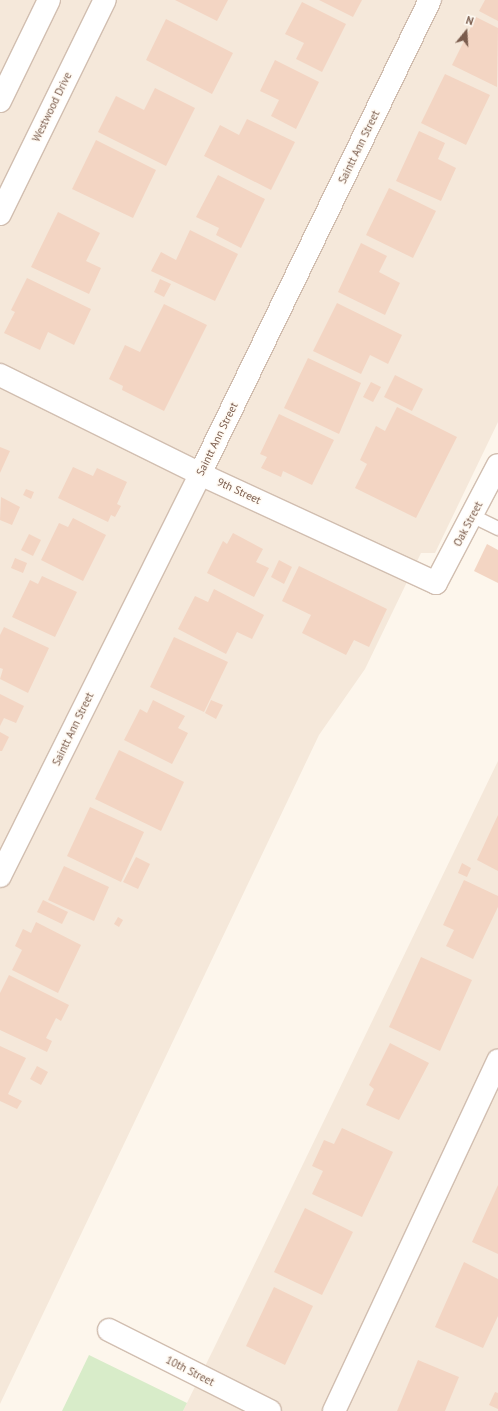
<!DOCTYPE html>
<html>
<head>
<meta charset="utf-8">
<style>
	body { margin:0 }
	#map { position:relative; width:498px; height:1411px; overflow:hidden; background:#fdf6ec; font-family:"PT Sans",sans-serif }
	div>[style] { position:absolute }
	.residential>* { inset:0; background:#f5e8da }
	.green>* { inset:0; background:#d8ecc9 }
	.building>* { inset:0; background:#f3d5c3 }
	.roads { filter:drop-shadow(1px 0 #d1beb0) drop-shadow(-1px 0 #d1beb0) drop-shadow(0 1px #d1beb0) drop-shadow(0 -1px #d1beb0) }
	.service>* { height:13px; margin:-6.5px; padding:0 6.5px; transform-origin:6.5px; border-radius:6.5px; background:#fff }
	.minor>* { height:22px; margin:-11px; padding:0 11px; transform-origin:11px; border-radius:11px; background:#fff }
	.tertiary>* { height:22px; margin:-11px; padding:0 11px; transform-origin:11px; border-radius:11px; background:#fff }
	span { translate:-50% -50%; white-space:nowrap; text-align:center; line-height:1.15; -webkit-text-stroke:3px #fffaf3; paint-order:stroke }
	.street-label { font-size:11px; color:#7a5c4d }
	.north { position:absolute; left:446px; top:12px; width:40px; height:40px; -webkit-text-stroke:3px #fffaf3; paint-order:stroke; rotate:18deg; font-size:11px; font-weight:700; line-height:16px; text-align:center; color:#7a5c4d }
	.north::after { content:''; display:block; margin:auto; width:14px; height:18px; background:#7a5c4d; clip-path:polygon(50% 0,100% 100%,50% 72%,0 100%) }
</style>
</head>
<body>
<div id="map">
	<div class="residential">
		<i style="clip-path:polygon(0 0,498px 0,498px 422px,435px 553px,421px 553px,365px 669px,319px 735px,0 1404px)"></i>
		<i style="clip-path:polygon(498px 761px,498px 1411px,183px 1411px,215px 1346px)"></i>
	</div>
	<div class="green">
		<i style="clip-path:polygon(89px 1355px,187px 1403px,183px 1411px,62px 1411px)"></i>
	</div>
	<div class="building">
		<i style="clip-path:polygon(175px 0,228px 0,217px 21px)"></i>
		<i style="clip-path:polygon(319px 0,362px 0,353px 17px)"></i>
		<i style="clip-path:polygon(485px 0,498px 0,498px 21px,479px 11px)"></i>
		<i style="clip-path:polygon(302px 2px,346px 24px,322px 72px,296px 59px,304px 43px,285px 34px)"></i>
		<i style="clip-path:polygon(476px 17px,498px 28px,497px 87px,452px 65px)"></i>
		<i style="clip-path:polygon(166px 19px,233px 53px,212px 94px,146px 60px)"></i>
		<i style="clip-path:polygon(275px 60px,319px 82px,296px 129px,271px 116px,279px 100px,260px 91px)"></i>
		<i style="clip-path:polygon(445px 74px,490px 95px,466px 145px,421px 123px)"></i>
		<i style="clip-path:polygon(155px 88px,195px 108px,166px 166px,98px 132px,116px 96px,144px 110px)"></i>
		<i style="clip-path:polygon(247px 119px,295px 142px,271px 190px,204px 156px,220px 125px,239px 135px)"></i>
		<i style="clip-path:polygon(419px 131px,445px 143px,438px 159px,456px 168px,441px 201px,396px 181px)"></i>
		<i style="clip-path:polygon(96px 140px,156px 170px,133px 218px,72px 189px)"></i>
		<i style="clip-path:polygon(218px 175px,265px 199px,241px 248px,216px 235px,219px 228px,196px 217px)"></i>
		<i style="clip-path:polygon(389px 188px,436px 211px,413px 258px,366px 235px)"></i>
		<i style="clip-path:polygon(58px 212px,100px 233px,86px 261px,101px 268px,89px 294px,31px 267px)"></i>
		<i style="clip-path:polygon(190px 230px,238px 254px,215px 301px,151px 271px,161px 252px,176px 260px)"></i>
		<i style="clip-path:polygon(361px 243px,387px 256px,379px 272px,400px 283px,385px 315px,338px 292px)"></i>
		<i style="clip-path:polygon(27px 278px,91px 309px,74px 345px,48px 332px,40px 350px,4px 333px,15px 312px,11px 310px)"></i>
		<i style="clip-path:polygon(160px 279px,171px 284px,164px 297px,154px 292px)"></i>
		<i style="clip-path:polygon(337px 303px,402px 335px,388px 364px,370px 355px,361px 374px,313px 351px)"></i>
		<i style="clip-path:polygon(164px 304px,207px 325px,164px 411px,122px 390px,123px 386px,109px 379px,125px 345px,140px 352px)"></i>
		<i style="clip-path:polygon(308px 358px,361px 383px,339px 434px,284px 408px)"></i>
		<i style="clip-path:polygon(395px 375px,423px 389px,412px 411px,384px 397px)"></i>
		<i style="clip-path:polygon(371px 382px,381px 387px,373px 402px,363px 397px)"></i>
		<i style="clip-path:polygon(397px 407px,457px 437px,416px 518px,355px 488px,367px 464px,360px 460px,376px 426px,385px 431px)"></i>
		<i style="clip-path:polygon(279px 414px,334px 440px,312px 485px,283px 471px,281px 477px,261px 468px,267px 457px,260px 454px)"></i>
		<i style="clip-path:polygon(0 447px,10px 451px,0 473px)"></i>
		<i style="clip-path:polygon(73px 467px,93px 476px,97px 468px,127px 482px,117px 504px,121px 506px,115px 517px,111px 515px,108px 522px,58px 498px)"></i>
		<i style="clip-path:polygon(26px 489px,34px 492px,31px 499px,23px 495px)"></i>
		<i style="clip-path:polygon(1px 497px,20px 507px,12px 525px,0 520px)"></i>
		<i style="clip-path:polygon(73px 518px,106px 535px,83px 581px,41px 560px,59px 523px,68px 527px)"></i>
		<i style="clip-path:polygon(233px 533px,263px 549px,256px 562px,269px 568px,254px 597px,207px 573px,223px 541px,227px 544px)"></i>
		<i style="clip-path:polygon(29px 534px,41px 540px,33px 556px,21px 550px)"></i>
		<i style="clip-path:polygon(487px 544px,498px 550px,498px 583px,474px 571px)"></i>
		<i style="clip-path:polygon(15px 558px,27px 563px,23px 573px,11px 568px)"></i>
		<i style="clip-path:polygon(279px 560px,292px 567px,284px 584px,271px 577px)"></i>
		<i style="clip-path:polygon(299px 566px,387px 609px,369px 647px,354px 640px,346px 655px,302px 633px,311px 615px,282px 601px)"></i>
		<i style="clip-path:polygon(42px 576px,77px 592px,55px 637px,12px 617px,30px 580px,38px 584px)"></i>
		<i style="clip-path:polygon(214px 589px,264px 615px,252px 639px,237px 632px,226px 654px,178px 629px,195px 596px,208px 602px)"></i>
		<i style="clip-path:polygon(4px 627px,49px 648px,28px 693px,0 679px,3px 669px,0 668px,0 635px)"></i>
		<i style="clip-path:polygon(174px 637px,228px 662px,204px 712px,150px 687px)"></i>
		<i style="clip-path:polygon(0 694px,24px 706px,16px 723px,4px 718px,0 726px)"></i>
		<i style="clip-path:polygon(153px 700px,185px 716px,178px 728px,188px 733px,172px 764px,124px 740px,140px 709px,147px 713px)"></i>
		<i style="clip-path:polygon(211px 700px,223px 705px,216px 719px,205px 713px)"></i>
		<i style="clip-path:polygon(0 732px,9px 737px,2px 751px,0 751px)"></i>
		<i style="clip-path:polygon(119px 750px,184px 782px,161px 831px,95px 799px)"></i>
		<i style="clip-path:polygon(90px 807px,144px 832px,121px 882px,67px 856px)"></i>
		<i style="clip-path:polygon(498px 815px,498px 871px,477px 860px)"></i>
		<i style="clip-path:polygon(136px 857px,150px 864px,138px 889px,123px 882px)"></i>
		<i style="clip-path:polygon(462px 863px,471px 868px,467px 877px,458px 873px)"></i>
		<i style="clip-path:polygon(64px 866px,109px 887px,94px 921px,48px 900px)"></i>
		<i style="clip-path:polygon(464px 880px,498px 896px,498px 907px,473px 959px,446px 946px,454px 930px,443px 925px)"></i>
		<i style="clip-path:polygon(43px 900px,68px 912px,62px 924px,37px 912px)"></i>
		<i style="clip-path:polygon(118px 917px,123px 920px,119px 927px,114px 924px)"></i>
		<i style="clip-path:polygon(36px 922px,81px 945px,58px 993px,12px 970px,22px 950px,15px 946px,23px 929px,31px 933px)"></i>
		<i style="clip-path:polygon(421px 957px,472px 980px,440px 1051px,389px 1027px)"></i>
		<i style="clip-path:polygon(9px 975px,69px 1005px,61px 1021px,56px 1018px,46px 1038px,52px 1041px,47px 1052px,0 1030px,0 993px)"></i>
		<i style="clip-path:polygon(390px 1043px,429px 1063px,399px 1120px,366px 1105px,374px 1089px,369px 1085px)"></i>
		<i style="clip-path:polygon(0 1046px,26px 1058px,8px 1094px,22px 1101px,17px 1109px,0 1101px)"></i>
		<i style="clip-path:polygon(37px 1066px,48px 1072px,41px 1085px,30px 1079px)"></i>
		<i style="clip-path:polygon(342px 1128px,393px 1152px,362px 1217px,312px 1194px,323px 1171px,312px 1166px,324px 1140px,334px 1144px)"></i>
		<i style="clip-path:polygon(498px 1185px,498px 1254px,472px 1242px)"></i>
		<i style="clip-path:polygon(305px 1208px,353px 1232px,322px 1295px,274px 1272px)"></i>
		<i style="clip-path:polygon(464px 1262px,498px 1279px,498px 1316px,483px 1348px,435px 1327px)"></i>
		<i style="clip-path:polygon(274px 1287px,313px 1306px,285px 1365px,246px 1346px)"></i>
		<i style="clip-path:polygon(418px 1360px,459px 1377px,445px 1411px,397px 1411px)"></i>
		<i style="clip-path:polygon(495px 1392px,498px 1393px,498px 1409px,489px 1405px)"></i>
	</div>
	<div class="roads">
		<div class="service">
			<i style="left:473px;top:516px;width:28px;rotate:26deg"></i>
		</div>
		<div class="minor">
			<i style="left:0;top:375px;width:223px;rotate:26.3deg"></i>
			<i style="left:200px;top:474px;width:260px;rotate:24.8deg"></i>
			<i style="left:436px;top:583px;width:133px;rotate:-62.3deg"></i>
			<i style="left:0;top:876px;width:449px;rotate:-63.5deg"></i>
			<i style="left:200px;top:474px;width:527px;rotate:-64.12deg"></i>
			<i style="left:109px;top:1330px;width:180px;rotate:26.7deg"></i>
			<i style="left:334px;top:1411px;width:387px;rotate:-64.9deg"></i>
		</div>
		<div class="tertiary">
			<i style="left:0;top:101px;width:112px;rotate:-64.1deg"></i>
			<i style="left:0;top:214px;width:238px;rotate:-63.9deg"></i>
		</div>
	</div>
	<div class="street-label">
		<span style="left:52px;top:107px;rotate:-64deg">Westwood Drive</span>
		<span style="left:359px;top:147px;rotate:-64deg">Saintt Ann Street</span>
		<span style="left:217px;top:439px;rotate:-64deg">Saintt Ann Street</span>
		<span style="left:239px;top:491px;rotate:25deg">9th Street</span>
		<span style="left:468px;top:524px;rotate:-62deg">Oak Street</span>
		<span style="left:73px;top:729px;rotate:-64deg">Saintt Ann Street</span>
		<span style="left:190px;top:1371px;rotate:27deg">10th Street</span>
	</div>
	<div class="north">N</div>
</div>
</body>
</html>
